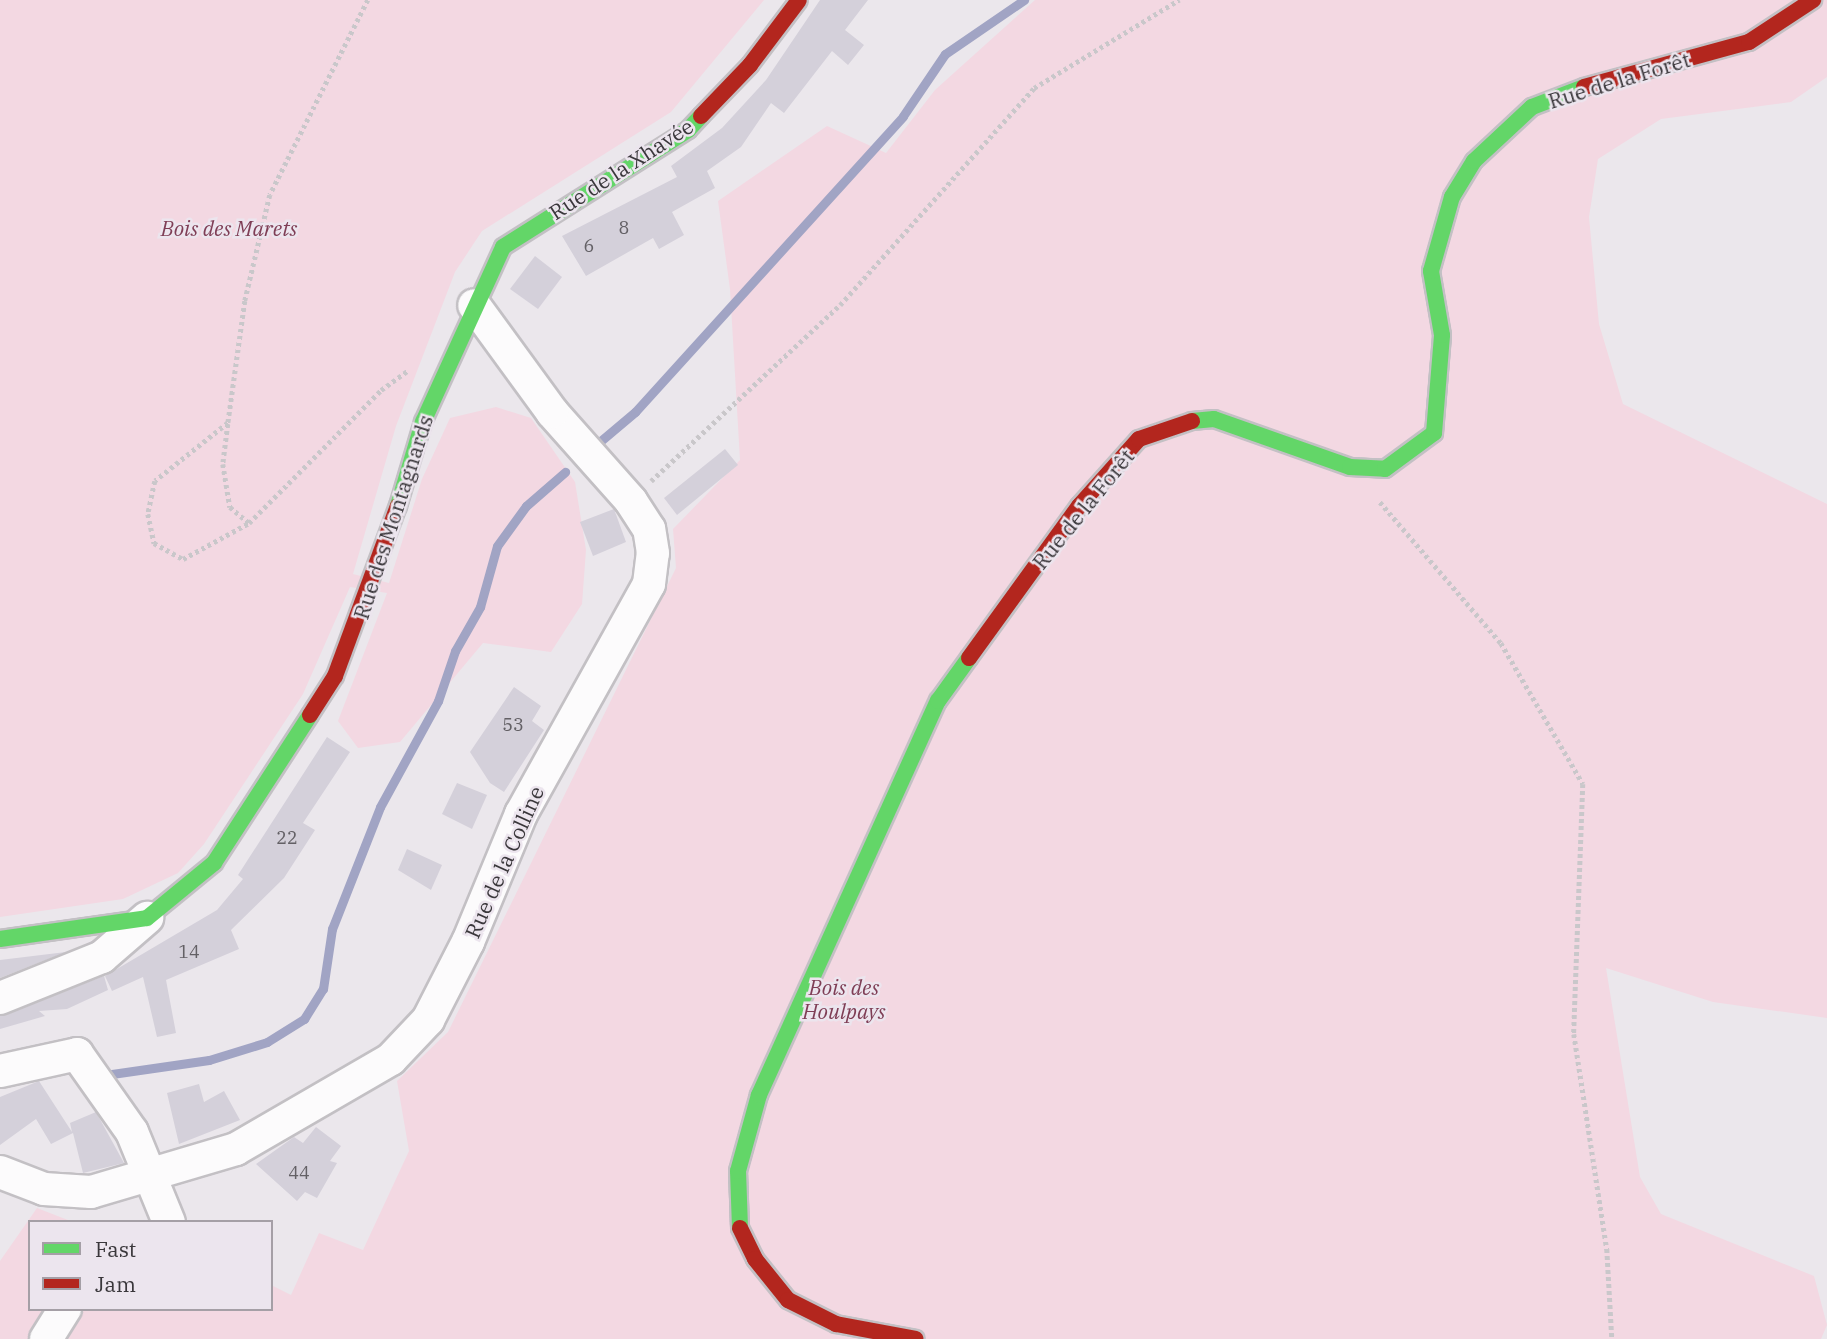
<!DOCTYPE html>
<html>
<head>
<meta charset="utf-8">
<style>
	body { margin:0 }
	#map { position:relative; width:1827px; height:1339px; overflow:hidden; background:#ebe7ec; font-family:"IBM Plex Serif",serif }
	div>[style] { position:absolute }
	.green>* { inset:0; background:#f3d8e2 }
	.stream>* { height:9px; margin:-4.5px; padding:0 4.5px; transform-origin:4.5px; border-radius:4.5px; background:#a1a4c4 }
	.building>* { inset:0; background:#d4d0da }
	.path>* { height:4.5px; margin-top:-2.25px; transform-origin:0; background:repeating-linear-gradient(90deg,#c9c7ca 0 3.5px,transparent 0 7px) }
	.roads { filter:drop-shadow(2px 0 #c3c0c4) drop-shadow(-2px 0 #c3c0c4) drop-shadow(0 2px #c3c0c4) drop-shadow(0 -2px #c3c0c4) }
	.street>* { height:32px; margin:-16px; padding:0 16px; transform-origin:16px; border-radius:16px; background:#fcfbfc }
	.fast>* { height:16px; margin:-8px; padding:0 8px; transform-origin:8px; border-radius:8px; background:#63d668 }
	.jam>* { height:16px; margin:-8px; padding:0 8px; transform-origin:8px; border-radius:8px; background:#b3261e }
	span { translate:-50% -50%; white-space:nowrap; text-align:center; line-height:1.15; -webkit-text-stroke:5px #ece5ee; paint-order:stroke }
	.number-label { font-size:18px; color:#636065 }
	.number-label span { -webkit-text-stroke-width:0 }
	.street-label { font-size:21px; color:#3a373b }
	.park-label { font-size:21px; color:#7f3e56; font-style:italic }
	.legend { position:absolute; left:28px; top:1220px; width:245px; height:91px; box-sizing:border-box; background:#ece5ee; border:2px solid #a59fa6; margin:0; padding:9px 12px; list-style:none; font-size:21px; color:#3a373b }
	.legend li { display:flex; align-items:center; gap:14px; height:35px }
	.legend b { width:35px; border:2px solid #a59fa6 }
</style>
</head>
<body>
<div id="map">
	<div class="green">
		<i style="clip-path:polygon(0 0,764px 0,671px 112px,482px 231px,455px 272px,396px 426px,353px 574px,389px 583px,422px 479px,450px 418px,496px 407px,531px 418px,575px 482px,586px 550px,582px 604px,551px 652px,483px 643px,400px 742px,358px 748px,338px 721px,387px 593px,350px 587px,303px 694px,204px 844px,178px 873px,123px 899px,0 917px)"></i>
		<i style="clip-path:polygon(1035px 0,1827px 0,1827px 77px,1791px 102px,1661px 119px,1598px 159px,1589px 217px,1599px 324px,1623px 404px,1827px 504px,1827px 1018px,1713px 1002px,1606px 968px,1640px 1177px,1661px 1214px,1814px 1276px,1827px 1325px,1821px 1339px,0 1339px,0 1261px,37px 1208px,73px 1222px,30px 1222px,30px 1309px,271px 1309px,271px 1285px,291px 1295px,319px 1233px,363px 1250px,409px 1151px,397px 1081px,448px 1032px,676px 568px,673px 529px,740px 460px,730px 289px,718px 201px,827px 126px,886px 153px,935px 90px)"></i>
	</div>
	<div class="stream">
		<i style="left:597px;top:444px;width:50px;rotate:-40.1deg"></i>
		<i style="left:635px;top:412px;width:399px;rotate:-47.8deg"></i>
		<i style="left:903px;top:116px;width:75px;rotate:-55.9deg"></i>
		<i style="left:945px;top:54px;width:96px;rotate:-34.4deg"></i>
		<i style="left:98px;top:1076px;width:112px;rotate:-8.2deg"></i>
		<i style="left:209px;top:1060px;width:61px;rotate:-17.2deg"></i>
		<i style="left:267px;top:1042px;width:44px;rotate:-31.9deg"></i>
		<i style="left:304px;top:1019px;width:36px;rotate:-58deg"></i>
		<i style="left:323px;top:989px;width:61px;rotate:-81.5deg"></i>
		<i style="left:332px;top:929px;width:131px;rotate:-68.5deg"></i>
		<i style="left:380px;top:807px;width:121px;rotate:-61.3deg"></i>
		<i style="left:438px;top:701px;width:53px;rotate:-71.2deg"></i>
		<i style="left:455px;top:651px;width:51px;rotate:-60.4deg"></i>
		<i style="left:480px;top:607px;width:63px;rotate:-74.4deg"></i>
		<i style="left:497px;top:546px;width:49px;rotate:-54.1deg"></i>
		<i style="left:526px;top:506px;width:52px;rotate:-41.1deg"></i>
	</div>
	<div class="building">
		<i style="clip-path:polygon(820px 0,868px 0,845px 30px,864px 45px,848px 65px,832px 51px,784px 113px,771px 103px,741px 147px,707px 171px,715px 188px,672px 212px,684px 235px,659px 249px,653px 238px,586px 276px,562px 236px,677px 177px,671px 166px,722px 128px,766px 80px)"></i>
		<i style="clip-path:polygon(535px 256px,562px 277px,538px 309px,510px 289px)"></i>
		<i style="clip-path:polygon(725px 449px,738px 465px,677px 515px,664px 498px)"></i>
		<i style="clip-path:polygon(614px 509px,626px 542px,593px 556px,580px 522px)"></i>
		<i style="clip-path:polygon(514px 687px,541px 706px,532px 721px,544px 730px,504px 792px,490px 783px,470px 752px)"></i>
		<i style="clip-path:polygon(327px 737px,350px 752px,303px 823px,315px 830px,284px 878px,231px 930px,239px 949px,166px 980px,176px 1033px,157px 1037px,143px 977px,112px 991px,105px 976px,217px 910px,243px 879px,238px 875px)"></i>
		<i style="clip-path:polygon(457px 783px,487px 795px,472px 829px,442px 814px)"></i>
		<i style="clip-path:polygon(407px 849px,442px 865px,431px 890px,398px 870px)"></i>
		<i style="clip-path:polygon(66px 952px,0 978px,0 960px)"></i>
		<i style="clip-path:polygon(104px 976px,108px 990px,67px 1009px,39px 1011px,45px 1016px,0 1029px,0 1016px)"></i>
		<i style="clip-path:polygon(39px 1081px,72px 1132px,70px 1123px,96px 1112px,124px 1163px,83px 1173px,73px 1133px,51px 1144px,36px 1119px,0 1145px,0 1097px)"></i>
		<i style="clip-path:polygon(199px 1084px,204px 1102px,224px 1091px,240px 1120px,179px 1144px,167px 1093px)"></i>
		<i style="clip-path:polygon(316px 1127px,341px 1146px,330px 1161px,337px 1163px,317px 1198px,305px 1192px,297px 1201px,256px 1164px,294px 1137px,303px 1143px)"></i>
	</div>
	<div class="path">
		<i style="left:368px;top:0;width:218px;rotate:116.7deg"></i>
		<i style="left:270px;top:195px;width:109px;rotate:103.3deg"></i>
		<i style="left:245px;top:301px;width:123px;rotate:97.9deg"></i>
		<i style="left:228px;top:423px;width:93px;rotate:141.5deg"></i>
		<i style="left:155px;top:481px;width:34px;rotate:102deg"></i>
		<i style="left:148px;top:514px;width:30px;rotate:78deg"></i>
		<i style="left:154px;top:543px;width:33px;rotate:29deg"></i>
		<i style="left:183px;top:559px;width:75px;rotate:-28.6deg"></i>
		<i style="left:249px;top:523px;width:187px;rotate:-45.2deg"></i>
		<i style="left:381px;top:390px;width:34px;rotate:-36deg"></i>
		<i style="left:228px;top:424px;width:40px;rotate:97.1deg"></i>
		<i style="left:223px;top:464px;width:44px;rotate:80.8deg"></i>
		<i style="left:230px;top:507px;width:25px;rotate:40deg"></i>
		<i style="left:651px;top:481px;width:258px;rotate:-43deg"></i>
		<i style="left:840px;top:305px;width:291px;rotate:-48.2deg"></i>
		<i style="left:1034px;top:88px;width:170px;rotate:-31.3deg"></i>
		<i style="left:1380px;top:502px;width:186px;rotate:49.4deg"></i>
		<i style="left:1501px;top:643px;width:163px;rotate:59.8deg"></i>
		<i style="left:1583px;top:784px;width:250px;rotate:92.1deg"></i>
		<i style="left:1574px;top:1034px;width:218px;rotate:81.3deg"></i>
		<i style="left:1607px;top:1249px;width:90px;rotate:86.8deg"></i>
	</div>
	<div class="roads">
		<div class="street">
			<i style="left:0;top:998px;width:110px;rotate:-21.9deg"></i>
			<i style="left:102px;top:957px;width:60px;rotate:-40.9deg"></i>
			<i style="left:0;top:1071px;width:79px;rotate:-12.4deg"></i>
			<i style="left:77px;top:1054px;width:95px;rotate:54.8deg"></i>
			<i style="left:132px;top:1132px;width:97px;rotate:67.7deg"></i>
			<i style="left:0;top:1172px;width:47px;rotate:21.1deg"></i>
			<i style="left:44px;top:1189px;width:47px;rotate:3.7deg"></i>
			<i style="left:91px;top:1192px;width:151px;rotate:-16.5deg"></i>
			<i style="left:236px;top:1149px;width:179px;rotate:-30.1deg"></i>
			<i style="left:391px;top:1059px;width:54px;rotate:-46.5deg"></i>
			<i style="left:428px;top:1020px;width:88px;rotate:-62.9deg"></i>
			<i style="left:468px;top:942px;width:139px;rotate:-67.5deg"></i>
			<i style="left:521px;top:814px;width:263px;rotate:-60.9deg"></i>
			<i style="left:649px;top:584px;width:31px;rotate:-83deg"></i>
			<i style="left:653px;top:553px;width:24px;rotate:-99deg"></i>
			<i style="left:649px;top:529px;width:33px;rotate:-123deg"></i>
			<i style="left:631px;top:501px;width:119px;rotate:-131.6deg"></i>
			<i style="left:552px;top:412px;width:132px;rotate:-126.1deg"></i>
			<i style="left:46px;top:1339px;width:36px;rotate:-58deg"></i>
		</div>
		<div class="fast">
			<i style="left:1192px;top:421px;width:22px;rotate:-5deg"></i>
			<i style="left:1214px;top:419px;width:144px;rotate:19.4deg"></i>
			<i style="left:1350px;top:467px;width:35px;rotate:3deg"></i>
			<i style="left:1385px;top:469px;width:61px;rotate:-36.3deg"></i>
			<i style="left:1434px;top:433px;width:98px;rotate:-85.3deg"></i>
			<i style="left:1442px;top:335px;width:65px;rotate:-99.8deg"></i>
			<i style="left:1431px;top:271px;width:77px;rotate:-74.2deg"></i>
			<i style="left:1452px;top:197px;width:42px;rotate:-58.6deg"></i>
			<i style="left:1474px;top:161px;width:79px;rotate:-43deg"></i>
			<i style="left:1532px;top:107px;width:56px;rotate:-21deg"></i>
			<i style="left:398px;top:506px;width:88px;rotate:-73.4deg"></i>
			<i style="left:423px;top:422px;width:192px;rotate:-65.4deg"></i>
			<i style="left:503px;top:247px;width:219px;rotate:-32.3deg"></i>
			<i style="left:688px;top:130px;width:19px;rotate:-47deg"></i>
			<i style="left:0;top:939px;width:148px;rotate:-8.1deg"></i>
			<i style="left:147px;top:918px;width:87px;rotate:-39.4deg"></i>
			<i style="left:214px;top:863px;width:176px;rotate:-57deg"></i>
			<i style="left:740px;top:1228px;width:57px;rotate:-92deg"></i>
			<i style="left:738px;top:1171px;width:79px;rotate:-74.6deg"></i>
			<i style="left:759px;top:1095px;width:433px;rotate:-65.6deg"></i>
			<i style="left:938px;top:701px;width:53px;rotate:-54.2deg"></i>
		</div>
		<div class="jam">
			<i style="left:1584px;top:87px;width:171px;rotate:-15.3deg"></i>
			<i style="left:1749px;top:42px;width:77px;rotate:-33.3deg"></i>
			<i style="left:701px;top:116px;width:71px;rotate:-46.1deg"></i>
			<i style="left:750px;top:65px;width:81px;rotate:-53deg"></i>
			<i style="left:969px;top:658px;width:188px;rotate:-54.1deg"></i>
			<i style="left:1079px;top:506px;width:90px;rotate:-48.2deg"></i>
			<i style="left:1139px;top:439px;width:56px;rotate:-18.8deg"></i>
			<i style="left:310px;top:715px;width:46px;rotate:-57.3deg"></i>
			<i style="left:335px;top:676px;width:181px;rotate:-69.7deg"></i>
			<i style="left:740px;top:1228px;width:34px;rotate:64deg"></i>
			<i style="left:755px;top:1259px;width:53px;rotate:51.2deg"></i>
			<i style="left:788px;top:1300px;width:54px;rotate:26.6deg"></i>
			<i style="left:836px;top:1324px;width:81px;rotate:10.6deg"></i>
		</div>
	</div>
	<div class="number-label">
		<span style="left:624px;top:228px">8</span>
		<span style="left:589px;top:246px">6</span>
		<span style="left:513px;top:725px">53</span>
		<span style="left:287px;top:838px">22</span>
		<span style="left:189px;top:952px">14</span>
		<span style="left:299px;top:1173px">44</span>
	</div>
	<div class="street-label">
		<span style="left:1619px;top:80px;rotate:-17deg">Rue de la Forêt</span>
		<span style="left:621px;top:169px;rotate:-33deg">Rue de la Xhavée</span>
		<span style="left:1083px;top:509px;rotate:-51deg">Rue de la Forêt</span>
		<span style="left:393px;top:517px;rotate:-72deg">Rue des Montagnards</span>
		<span style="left:504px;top:862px;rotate:-66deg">Rue de la Colline</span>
	</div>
	<div class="park-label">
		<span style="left:229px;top:228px">Bois des Marets</span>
		<span style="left:844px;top:999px">Bois des<br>Houlpays</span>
	</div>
	<ul class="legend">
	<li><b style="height:9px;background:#63d668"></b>Fast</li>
	<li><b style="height:9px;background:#b3261e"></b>Jam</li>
	</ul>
</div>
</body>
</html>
